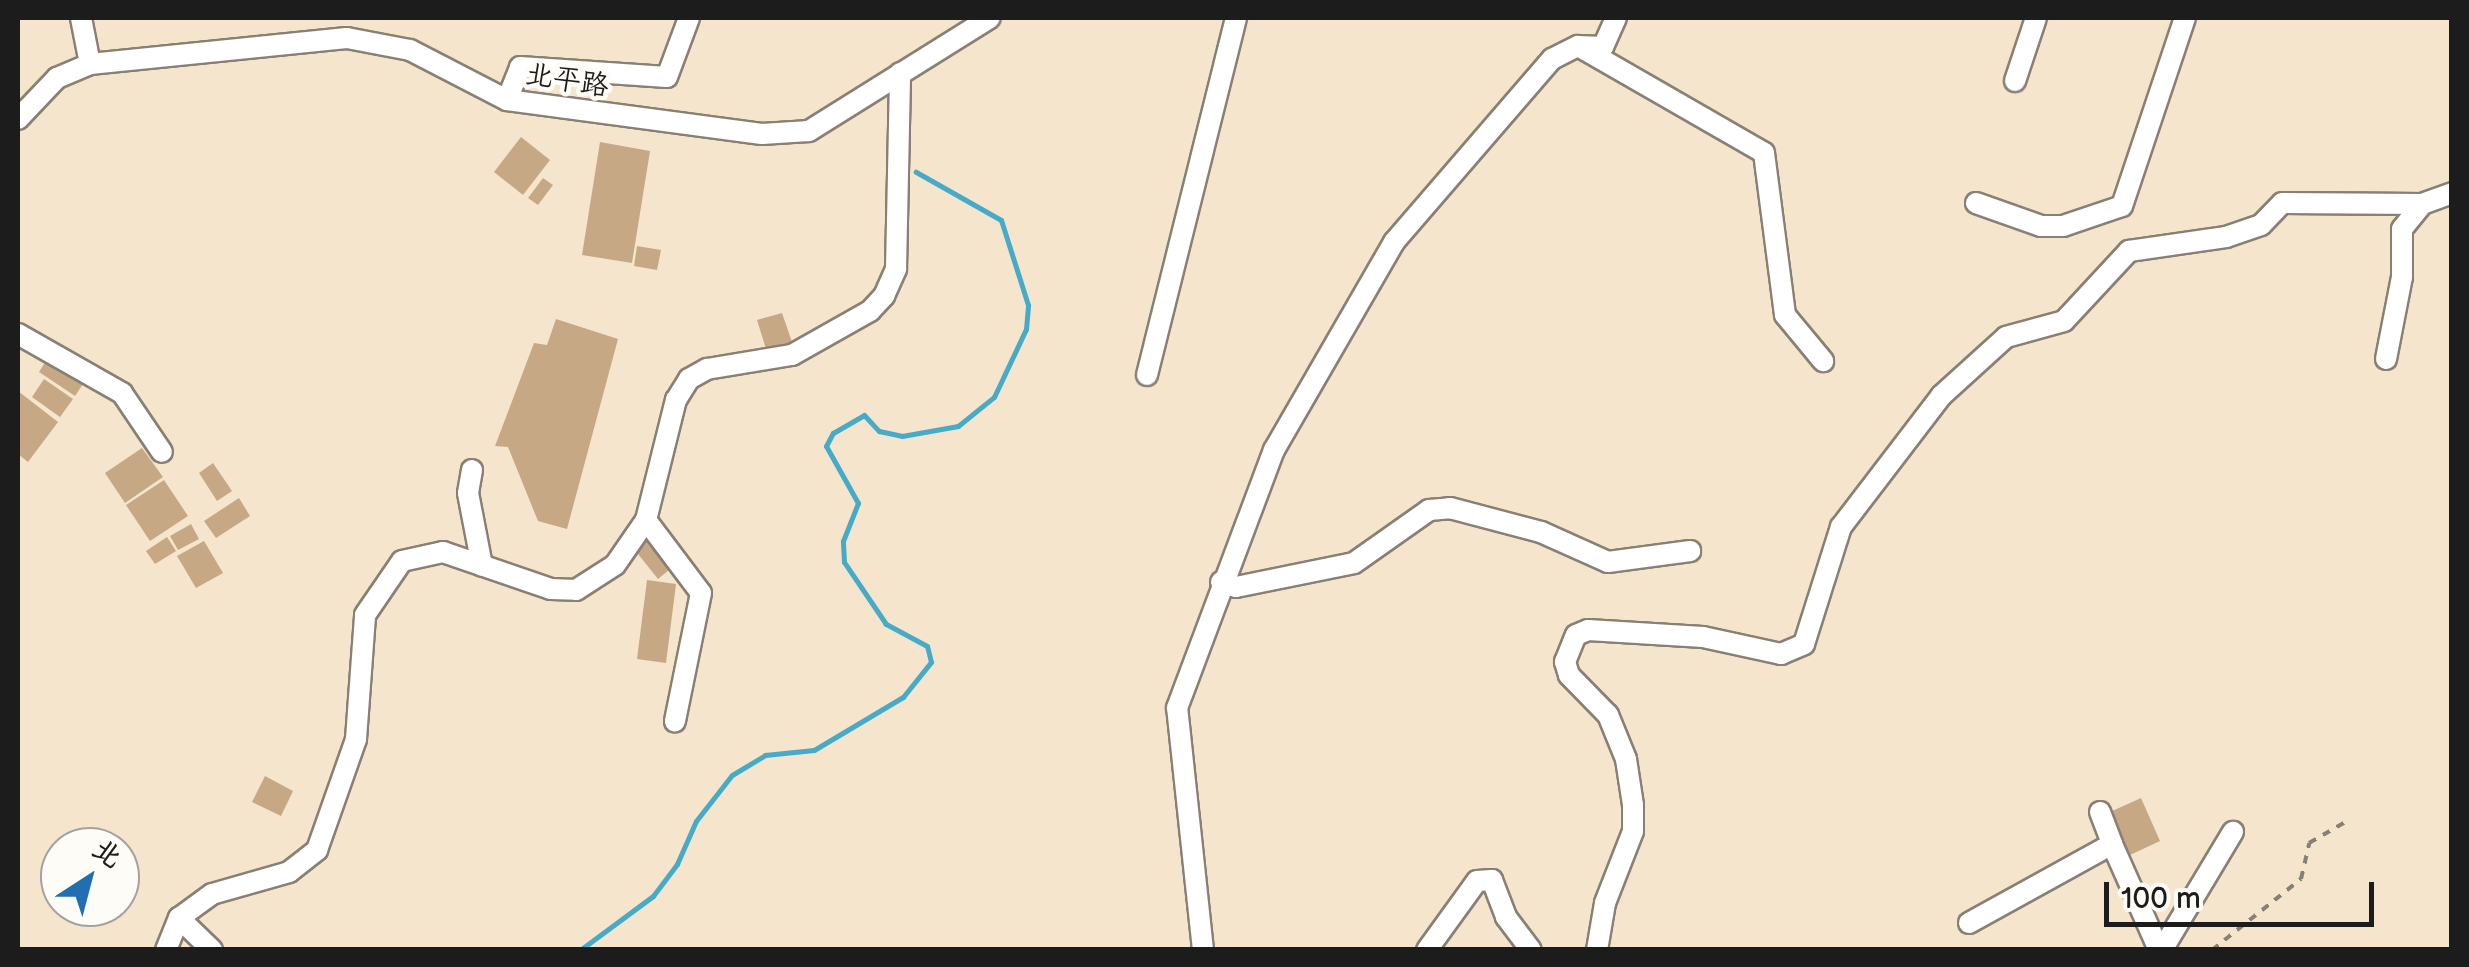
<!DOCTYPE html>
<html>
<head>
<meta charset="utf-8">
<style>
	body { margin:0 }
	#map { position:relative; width:2469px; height:967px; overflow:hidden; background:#f5e5cc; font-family:"Balsamiq Sans","LXGW WenKai TC",sans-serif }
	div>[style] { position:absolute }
	.stream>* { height:5px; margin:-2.5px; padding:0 2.5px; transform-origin:2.5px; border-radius:2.5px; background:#47abc7 }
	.building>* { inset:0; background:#c6a984 }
	.path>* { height:4px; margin-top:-2px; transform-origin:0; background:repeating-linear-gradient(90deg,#888074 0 8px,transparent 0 16px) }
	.roads { filter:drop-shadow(2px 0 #888074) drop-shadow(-2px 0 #888074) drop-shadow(0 2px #888074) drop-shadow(0 -2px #888074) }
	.minor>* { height:20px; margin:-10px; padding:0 10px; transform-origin:10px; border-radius:10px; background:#fff }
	span { translate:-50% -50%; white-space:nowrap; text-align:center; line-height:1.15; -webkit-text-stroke:9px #fdfcf7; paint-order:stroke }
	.street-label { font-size:28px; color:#1c1c1c }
	.frame { position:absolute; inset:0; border:20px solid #1c1c1c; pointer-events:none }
	.north { position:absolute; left:40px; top:827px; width:100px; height:100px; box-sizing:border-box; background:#fdfcf7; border:2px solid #a3a29f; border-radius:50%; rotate:36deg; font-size:28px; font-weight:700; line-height:40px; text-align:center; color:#1c1c1c }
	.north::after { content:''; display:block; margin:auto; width:35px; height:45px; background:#1f6fb2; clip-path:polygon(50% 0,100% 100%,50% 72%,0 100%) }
	.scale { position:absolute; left:2104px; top:882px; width:270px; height:45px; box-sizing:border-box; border:5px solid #1c1c1c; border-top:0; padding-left:12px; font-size:30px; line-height:35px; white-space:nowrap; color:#1c1c1c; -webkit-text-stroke:8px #fdfcf7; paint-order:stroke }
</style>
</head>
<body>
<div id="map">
	<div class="stream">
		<i style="left:580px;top:950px;width:91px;rotate:-36.5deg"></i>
		<i style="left:653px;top:896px;width:40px;rotate:-53deg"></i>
		<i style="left:677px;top:864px;width:47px;rotate:-66.2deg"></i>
		<i style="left:696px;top:821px;width:58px;rotate:-52deg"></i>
		<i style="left:732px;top:775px;width:39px;rotate:-31deg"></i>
		<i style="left:765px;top:755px;width:49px;rotate:-5.8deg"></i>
		<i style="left:814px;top:750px;width:104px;rotate:-30.8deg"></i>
		<i style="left:903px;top:697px;width:45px;rotate:-51.3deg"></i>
		<i style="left:931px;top:662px;width:16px;rotate:-104deg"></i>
		<i style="left:927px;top:646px;width:47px;rotate:-151.8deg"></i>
		<i style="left:886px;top:624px;width:75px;rotate:-124.1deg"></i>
		<i style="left:844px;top:562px;width:21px;rotate:-93deg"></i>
		<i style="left:843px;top:541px;width:41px;rotate:-68.5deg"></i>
		<i style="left:858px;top:503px;width:65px;rotate:-119.3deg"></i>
		<i style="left:826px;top:446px;width:15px;rotate:-62deg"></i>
		<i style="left:833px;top:433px;width:36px;rotate:-30deg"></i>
		<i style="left:864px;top:415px;width:22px;rotate:47deg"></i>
		<i style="left:879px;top:431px;width:24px;rotate:12deg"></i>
		<i style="left:902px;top:436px;width:57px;rotate:-10.1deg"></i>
		<i style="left:958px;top:426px;width:46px;rotate:-38.9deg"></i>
		<i style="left:994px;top:397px;width:75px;rotate:-64.8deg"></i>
		<i style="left:1026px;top:329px;width:24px;rotate:-85deg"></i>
		<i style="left:1028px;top:305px;width:89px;rotate:-107.6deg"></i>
		<i style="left:1001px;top:220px;width:98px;rotate:-150.5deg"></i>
	</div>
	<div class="building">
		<i style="clip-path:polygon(521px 137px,550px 160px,523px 195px,494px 172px)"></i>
		<i style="clip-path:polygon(600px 142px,650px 151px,632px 263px,582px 255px)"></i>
		<i style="clip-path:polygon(543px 178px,553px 185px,538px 205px,528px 198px)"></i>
		<i style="clip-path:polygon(637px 246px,661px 250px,657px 270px,634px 266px)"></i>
		<i style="clip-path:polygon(782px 313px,792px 342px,766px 349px,757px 320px)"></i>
		<i style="clip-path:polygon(556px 319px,618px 339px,567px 529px,538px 521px,508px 447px,495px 446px,534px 343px,547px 345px)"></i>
		<i style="clip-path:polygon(49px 356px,85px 381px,75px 396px,39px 372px)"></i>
		<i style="clip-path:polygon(44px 379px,73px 399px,60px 417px,32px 397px)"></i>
		<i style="clip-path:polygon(18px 391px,58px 422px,28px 462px,18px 454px)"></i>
		<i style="clip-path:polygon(142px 448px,163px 477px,125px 503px,105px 473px)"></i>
		<i style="clip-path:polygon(213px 463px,232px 491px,217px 501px,199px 473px)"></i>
		<i style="clip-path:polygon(164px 480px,188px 516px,150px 541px,126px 505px)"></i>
		<i style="clip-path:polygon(239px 498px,250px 516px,216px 538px,204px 521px)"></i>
		<i style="clip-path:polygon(191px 524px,199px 539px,178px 550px,170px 536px)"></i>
		<i style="clip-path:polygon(651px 535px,675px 565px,658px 579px,634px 549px)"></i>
		<i style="clip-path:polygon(167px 537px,176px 551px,155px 564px,146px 551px)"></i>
		<i style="clip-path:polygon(204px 541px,223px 573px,196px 588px,177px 556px)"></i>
		<i style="clip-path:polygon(647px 580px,676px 584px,666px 663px,637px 659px)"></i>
		<i style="clip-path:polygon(265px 776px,293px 791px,281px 816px,252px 802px)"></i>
		<i style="clip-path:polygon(2141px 798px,2160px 841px,2130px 855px,2110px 812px)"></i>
	</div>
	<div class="path">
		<i style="left:2212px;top:950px;width:114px;rotate:-38.6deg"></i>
		<i style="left:2301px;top:879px;width:37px;rotate:-77deg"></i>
		<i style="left:2309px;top:843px;width:44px;rotate:-30.1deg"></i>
	</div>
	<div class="roads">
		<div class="minor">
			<i style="left:81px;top:18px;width:47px;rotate:78.9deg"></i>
			<i style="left:1580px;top:47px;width:212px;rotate:29.9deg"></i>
			<i style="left:1764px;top:153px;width:163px;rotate:82.6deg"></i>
			<i style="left:1785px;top:315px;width:60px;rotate:50.4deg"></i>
			<i style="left:2015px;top:81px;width:66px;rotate:-71.6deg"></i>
			<i style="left:507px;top:100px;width:35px;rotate:-68deg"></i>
			<i style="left:520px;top:67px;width:147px;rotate:3.9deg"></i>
			<i style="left:667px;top:77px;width:63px;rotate:-69.6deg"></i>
			<i style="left:18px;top:119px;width:57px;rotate:-46.4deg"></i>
			<i style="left:57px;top:78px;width:36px;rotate:-23deg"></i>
			<i style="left:90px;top:64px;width:258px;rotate:-5.8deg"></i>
			<i style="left:347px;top:38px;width:64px;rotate:10.8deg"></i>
			<i style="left:410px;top:50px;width:109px;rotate:27.3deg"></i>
			<i style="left:507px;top:100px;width:257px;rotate:7.6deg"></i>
			<i style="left:762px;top:134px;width:47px;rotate:-3.7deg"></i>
			<i style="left:809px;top:131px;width:213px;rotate:-32deg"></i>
			<i style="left:1976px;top:203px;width:69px;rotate:19.5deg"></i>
			<i style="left:2041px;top:226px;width:22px"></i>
			<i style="left:2063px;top:226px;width:62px;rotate:-18.7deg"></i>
			<i style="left:2122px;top:206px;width:198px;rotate:-71.5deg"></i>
			<i style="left:18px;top:334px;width:120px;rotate:29.6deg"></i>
			<i style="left:122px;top:393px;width:71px;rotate:55.9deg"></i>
			<i style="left:2386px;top:359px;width:84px;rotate:-79deg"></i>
			<i style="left:2402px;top:277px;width:48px;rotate:-90deg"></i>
			<i style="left:2402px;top:229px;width:32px;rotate:-51deg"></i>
			<i style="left:1147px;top:375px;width:368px;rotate:-76deg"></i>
			<i style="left:472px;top:470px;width:23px;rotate:100deg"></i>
			<i style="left:468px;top:493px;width:74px;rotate:79.1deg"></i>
			<i style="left:646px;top:520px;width:91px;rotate:53deg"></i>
			<i style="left:701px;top:593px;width:131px;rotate:101.5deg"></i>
			<i style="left:1221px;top:582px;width:16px;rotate:18deg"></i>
			<i style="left:1236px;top:587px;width:120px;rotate:-11.5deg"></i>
			<i style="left:1354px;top:563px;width:92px;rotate:-35.2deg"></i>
			<i style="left:1429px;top:510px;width:21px;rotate:-5deg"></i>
			<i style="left:1450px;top:508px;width:94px;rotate:14.8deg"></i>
			<i style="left:1541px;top:532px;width:73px;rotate:24.1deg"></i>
			<i style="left:1608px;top:562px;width:83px;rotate:-7.6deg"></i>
			<i style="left:2100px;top:812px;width:34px;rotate:69deg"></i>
			<i style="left:179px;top:918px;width:46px;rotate:44.1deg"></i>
			<i style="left:1969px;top:923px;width:163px;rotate:-28.9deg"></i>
			<i style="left:2112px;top:844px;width:116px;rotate:66.1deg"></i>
			<i style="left:166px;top:950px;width:35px;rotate:-68deg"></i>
			<i style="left:179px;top:918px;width:41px;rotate:-36deg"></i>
			<i style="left:212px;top:894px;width:80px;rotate:-15.9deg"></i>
			<i style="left:289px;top:872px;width:36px;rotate:-38deg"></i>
			<i style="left:317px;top:850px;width:118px;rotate:-70.6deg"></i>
			<i style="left:356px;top:739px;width:124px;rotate:-85.8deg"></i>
			<i style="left:365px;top:615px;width:65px;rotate:-55.6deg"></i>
			<i style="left:402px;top:561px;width:42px;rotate:-12.4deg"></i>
			<i style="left:443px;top:552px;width:114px;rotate:18.9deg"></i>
			<i style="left:551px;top:589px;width:25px;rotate:2deg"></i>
			<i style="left:576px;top:590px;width:46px;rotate:-32.7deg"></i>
			<i style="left:615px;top:565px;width:55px;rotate:-55.4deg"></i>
			<i style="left:646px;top:520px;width:124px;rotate:-76deg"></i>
			<i style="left:676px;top:400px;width:25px;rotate:-58deg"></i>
			<i style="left:689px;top:379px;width:21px;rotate:-29deg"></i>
			<i style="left:707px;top:369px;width:86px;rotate:-9.4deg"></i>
			<i style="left:792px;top:355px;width:90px;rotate:-29.4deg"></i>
			<i style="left:870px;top:311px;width:21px;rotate:-47deg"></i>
			<i style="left:884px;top:296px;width:30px;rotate:-66deg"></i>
			<i style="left:896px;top:269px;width:196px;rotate:-88.8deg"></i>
			<i style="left:1203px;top:950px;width:243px;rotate:-96.1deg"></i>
			<i style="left:1177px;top:708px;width:276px;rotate:-69.4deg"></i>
			<i style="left:1274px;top:450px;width:240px;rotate:-60deg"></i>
			<i style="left:1394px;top:242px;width:242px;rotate:-49.2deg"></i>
			<i style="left:1552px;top:59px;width:29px;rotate:-27deg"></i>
			<i style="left:1578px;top:46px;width:25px;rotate:2deg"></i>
			<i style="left:1603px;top:47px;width:32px;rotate:-66deg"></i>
			<i style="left:1427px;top:950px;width:85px;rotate:-54.1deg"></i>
			<i style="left:1477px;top:881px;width:15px;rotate:-4deg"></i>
			<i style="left:1492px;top:880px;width:40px;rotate:69deg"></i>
			<i style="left:1506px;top:917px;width:41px;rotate:52.9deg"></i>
			<i style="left:1597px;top:950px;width:48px;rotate:-80.3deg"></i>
			<i style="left:1605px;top:903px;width:77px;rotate:-68.7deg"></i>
			<i style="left:1633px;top:831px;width:26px;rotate:-90deg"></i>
			<i style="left:1633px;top:805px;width:47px;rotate:-98.7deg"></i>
			<i style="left:1626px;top:759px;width:48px;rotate:-112.2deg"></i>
			<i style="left:1608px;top:715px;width:56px;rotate:-134.3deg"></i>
			<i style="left:1569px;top:675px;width:14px;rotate:-107deg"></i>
			<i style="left:1565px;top:662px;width:29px;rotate:-68deg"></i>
			<i style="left:1576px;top:635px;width:13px;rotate:-23deg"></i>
			<i style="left:1588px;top:630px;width:115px;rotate:3.5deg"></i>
			<i style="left:1703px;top:637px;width:80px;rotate:12.3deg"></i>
			<i style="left:1781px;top:654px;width:25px;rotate:-23deg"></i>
			<i style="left:1804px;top:644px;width:123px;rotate:-72.5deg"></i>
			<i style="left:1841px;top:527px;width:165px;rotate:-52.6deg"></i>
			<i style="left:1941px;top:396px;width:88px;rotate:-42.2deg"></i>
			<i style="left:2006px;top:337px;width:60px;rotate:-15.4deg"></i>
			<i style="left:2064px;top:321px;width:96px;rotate:-47.1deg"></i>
			<i style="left:2129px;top:251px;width:98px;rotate:-8.2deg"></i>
			<i style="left:2226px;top:237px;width:37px;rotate:-19deg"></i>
			<i style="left:2261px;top:225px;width:30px;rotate:-46deg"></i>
			<i style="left:2282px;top:203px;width:140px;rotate:0.4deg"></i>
			<i style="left:2422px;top:204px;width:32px;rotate:-20deg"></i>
			<i style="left:2162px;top:950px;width:138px;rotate:-59deg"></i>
		</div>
	</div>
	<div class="street-label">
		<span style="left:567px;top:81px;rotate:9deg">北平路</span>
	</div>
	<div class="frame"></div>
	<div class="north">北</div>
	<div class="scale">100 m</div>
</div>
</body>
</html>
